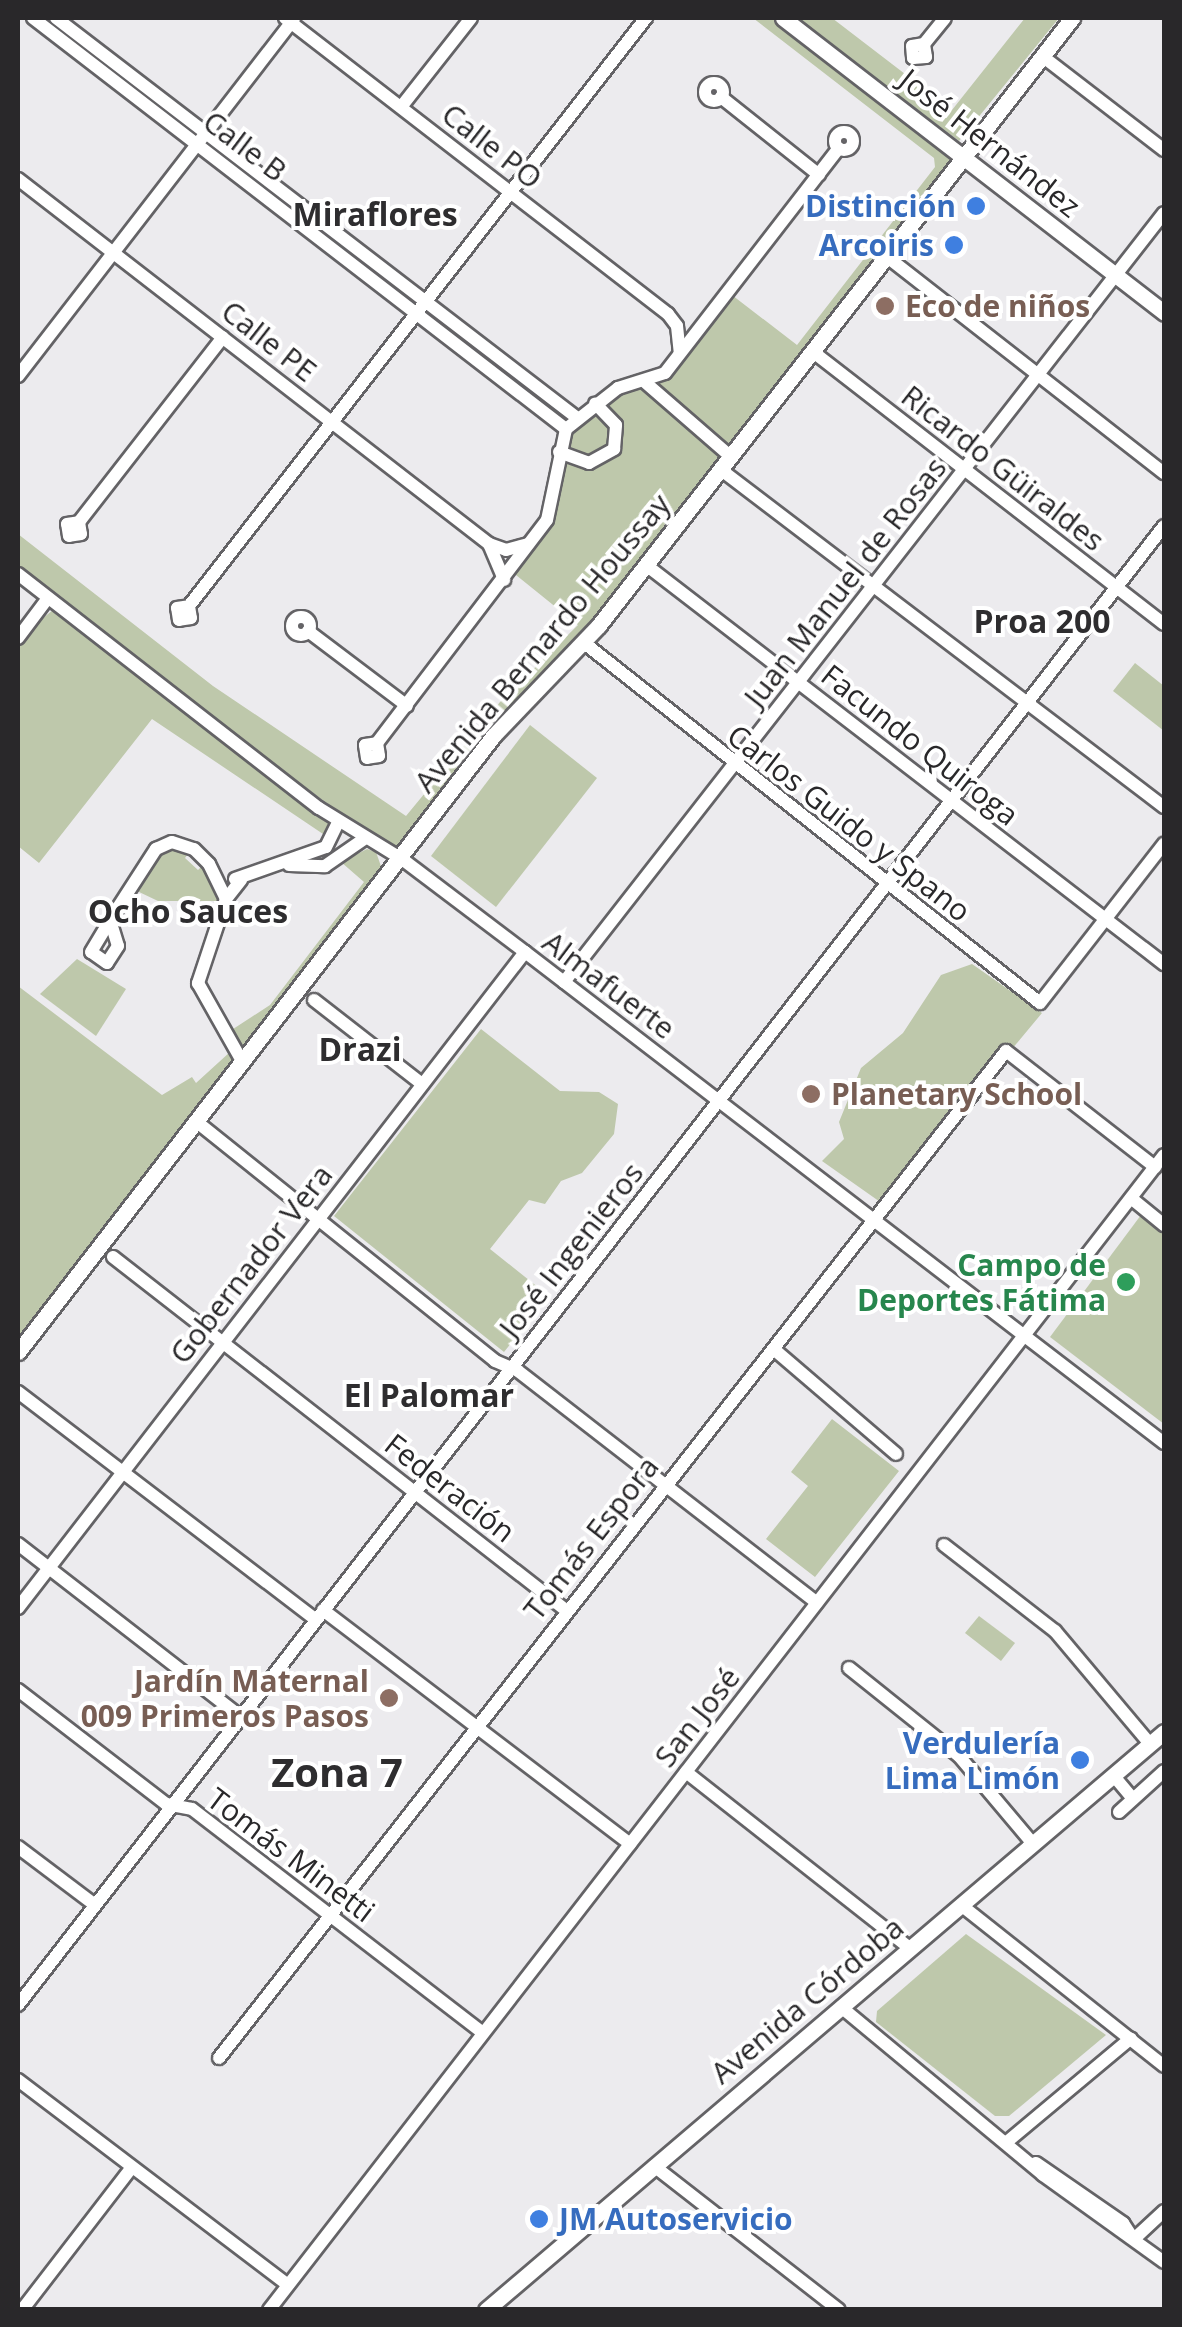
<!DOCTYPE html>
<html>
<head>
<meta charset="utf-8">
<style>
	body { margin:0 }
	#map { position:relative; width:1182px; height:2327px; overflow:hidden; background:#ecebee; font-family:"Open Sans",sans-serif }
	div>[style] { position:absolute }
	.green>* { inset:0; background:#bec8ab }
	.roads { filter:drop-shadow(2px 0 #646366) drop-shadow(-2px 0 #646366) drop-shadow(0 2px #646366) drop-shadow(0 -2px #646366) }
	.minor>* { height:12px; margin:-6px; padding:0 6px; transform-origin:6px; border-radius:6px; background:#fff }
	.minor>.ring { margin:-6px; padding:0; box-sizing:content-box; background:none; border:12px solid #fff; border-radius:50% }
	.major>* { height:15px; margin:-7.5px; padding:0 7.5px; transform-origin:7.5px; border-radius:7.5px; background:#fff }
	.dots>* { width:28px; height:28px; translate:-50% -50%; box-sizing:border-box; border:5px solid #fff; border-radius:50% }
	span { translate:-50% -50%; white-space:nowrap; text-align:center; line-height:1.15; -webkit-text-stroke:8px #fff; paint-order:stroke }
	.street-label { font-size:30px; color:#29282a }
	.shop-label { font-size:30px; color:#366cbe; font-weight:700 }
	.right { translate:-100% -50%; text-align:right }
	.left { translate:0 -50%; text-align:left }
	.education-label { font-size:30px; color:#785e54; font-weight:700 }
	.leisure-label { font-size:30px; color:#27864d; font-weight:700 }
	.neighbourhood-label { font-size:32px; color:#2e2d2f; font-weight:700 }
	.district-label { font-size:40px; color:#2e2d2f; font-weight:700 }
	.frame { position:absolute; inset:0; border:20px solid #29282a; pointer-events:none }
</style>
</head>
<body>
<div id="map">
	<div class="green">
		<i style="clip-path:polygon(33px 18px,56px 18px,576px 417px,604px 397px,665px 373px,728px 292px,797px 345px,935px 167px,934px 158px,753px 18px,783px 18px,963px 157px,599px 625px,555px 666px,402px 859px,18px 574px,18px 534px,213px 686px,406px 816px,500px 702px,578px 625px,511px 571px,547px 520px,566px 429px)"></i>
		<i style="clip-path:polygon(795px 18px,832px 18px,952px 110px,1025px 18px,1059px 18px,959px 141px)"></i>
		<i style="clip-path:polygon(53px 610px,329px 821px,326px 836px,152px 719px,39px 863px,18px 846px,18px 638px)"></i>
		<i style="clip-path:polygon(1135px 663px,1164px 686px,1164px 731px,1113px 691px)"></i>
		<i style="clip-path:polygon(530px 725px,597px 778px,496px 907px,431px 856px)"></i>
		<i style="clip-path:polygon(175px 848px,190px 851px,185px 858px,198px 870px,203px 865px,219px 901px,158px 901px,137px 891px,162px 854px)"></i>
		<i style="clip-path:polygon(367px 849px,376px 852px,383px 872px,244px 1053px,230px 1031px,270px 1005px,364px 882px,341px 862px)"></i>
		<i style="clip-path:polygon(77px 959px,126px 989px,96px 1036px,40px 994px)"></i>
		<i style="clip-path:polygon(972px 964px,1042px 1013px,883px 1204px,822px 1161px,844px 1139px,839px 1122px,861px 1068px,903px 1033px,941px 975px)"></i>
		<i style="clip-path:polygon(18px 986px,162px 1095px,192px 1077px,196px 1083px,230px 1052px,237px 1062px,18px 1352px)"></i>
		<i style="clip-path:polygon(481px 1029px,560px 1091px,599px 1092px,618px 1104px,614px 1134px,582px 1173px,561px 1181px,545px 1204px,529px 1200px,490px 1249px,549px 1296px,504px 1352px,334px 1216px)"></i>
		<i style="clip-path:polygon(1141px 1215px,1164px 1234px,1164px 1424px,1050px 1337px)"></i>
		<i style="clip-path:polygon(832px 1419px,899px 1471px,815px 1577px,766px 1539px,808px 1486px,791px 1472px)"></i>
		<i style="clip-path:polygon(979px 1616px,1015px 1643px,1001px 1661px,965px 1633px)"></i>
		<i style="clip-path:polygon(966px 1934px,1106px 2035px,1009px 2116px,995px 2116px,876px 2022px,877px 2011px)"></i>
	</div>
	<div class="roads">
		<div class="minor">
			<i style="left:33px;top:18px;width:673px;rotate:37.64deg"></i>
			<i style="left:56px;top:18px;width:655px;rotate:37.5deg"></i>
			<i style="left:285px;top:18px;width:484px;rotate:37.7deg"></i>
			<i style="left:668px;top:314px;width:15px;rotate:53deg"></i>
			<i style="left:677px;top:326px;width:27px;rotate:84deg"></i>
			<i style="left:924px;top:44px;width:12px;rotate:171deg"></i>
			<i style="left:912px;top:46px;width:12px;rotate:85deg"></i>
			<i style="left:913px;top:58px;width:13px;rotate:-4deg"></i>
			<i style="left:926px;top:57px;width:13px;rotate:-99deg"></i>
			<i style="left:924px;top:44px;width:33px;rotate:-51deg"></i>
			<i style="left:1042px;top:56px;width:154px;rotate:37.6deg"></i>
			<i class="ring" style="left:705px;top:83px;width:6px;height:6px"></i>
			<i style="left:721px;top:97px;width:125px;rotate:38.5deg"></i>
			<i style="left:401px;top:107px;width:113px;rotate:-51.8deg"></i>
			<i class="ring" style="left:835px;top:132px;width:6px;height:6px"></i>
			<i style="left:18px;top:179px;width:596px;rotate:37.77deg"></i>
			<i style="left:489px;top:544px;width:18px;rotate:19deg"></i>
			<i style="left:506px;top:550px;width:23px;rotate:-15deg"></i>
			<i style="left:886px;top:256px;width:353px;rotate:38deg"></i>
			<i style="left:812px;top:351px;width:445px;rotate:37.8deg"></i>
			<i style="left:18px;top:376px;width:451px;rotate:-52.3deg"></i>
			<i style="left:646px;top:383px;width:111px;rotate:41deg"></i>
			<i style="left:559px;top:452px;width:32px;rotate:20deg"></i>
			<i style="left:589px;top:463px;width:29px;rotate:-29deg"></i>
			<i style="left:614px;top:449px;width:24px;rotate:-85deg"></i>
			<i style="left:616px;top:425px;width:30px;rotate:-134deg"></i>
			<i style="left:720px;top:469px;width:558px;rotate:37.28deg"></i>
			<i style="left:79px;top:522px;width:12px;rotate:81deg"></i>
			<i style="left:81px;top:534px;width:12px;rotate:171deg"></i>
			<i style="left:69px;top:536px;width:12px;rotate:-99deg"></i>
			<i style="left:67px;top:524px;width:12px;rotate:-9deg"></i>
			<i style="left:79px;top:522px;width:234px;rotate:-52.1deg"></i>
			<i style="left:489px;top:544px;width:39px;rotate:67deg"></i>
			<i style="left:646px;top:565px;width:654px;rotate:37.61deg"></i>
			<i style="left:18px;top:574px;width:381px;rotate:37.9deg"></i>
			<i style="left:319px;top:808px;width:97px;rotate:31.6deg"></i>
			<i style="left:402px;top:859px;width:154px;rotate:37.1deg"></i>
			<i style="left:525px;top:952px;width:806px;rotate:37.54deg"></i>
			<i style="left:189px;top:606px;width:12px;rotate:81deg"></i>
			<i style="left:191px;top:618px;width:12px;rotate:171deg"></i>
			<i style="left:179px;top:620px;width:12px;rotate:-99deg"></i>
			<i style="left:177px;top:608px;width:12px;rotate:-9deg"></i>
			<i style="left:189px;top:606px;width:745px;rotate:-52.15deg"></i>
			<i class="ring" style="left:292px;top:617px;width:6px;height:6px"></i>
			<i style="left:308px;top:631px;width:124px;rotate:37.1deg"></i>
			<i style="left:18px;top:638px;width:50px;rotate:-53.1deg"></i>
			<i style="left:583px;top:642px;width:582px;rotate:38.31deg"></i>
			<i style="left:1040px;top:1003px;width:202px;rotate:-52.1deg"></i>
			<i style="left:377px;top:743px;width:13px;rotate:81deg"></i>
			<i style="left:379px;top:756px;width:12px;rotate:171deg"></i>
			<i style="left:367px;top:758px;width:13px;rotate:-99deg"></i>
			<i style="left:365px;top:745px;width:12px;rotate:-9deg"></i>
			<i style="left:377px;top:743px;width:280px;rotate:-52.7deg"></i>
			<i style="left:547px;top:520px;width:93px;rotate:-78.2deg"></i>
			<i style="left:566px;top:429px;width:66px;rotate:-38.3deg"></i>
			<i style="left:618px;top:388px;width:49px;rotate:-17.7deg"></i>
			<i style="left:665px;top:373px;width:284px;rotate:-52.3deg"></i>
			<i style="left:289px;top:865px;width:36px;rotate:2deg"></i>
			<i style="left:325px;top:866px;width:47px;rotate:-34.7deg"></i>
			<i style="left:235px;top:879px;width:96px;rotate:-19.4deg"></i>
			<i style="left:326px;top:847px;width:28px;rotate:-64deg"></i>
			<i style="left:241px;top:880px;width:24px;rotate:128deg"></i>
			<i style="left:226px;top:899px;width:89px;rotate:108.4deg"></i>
			<i style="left:198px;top:983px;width:92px;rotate:60.6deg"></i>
			<i style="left:110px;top:920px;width:27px;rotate:73deg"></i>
			<i style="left:118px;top:946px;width:20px;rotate:123deg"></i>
			<i style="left:107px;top:963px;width:19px;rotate:-145deg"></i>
			<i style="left:91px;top:952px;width:37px;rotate:-59deg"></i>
			<i style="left:110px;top:920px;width:85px;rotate:-57.1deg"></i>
			<i style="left:156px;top:849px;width:17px;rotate:-24deg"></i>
			<i style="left:172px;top:842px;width:23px;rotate:18deg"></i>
			<i style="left:194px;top:849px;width:21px;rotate:45deg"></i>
			<i style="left:209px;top:864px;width:39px;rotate:64deg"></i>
			<i style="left:564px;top:982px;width:975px;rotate:-52.04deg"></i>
			<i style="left:314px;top:1000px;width:137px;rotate:37.9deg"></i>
			<i style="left:197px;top:1122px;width:382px;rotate:38.7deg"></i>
			<i style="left:495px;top:1361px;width:25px;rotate:23deg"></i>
			<i style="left:518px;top:1371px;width:378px;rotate:37.8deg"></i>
			<i style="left:1131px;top:1198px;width:43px;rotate:39.3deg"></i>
			<i style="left:113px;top:1257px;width:576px;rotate:37.94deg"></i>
			<i style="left:776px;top:1351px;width:158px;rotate:40.6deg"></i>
			<i style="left:18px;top:1392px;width:375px;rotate:37.4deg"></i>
			<i style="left:18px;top:1544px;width:282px;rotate:37.8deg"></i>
			<i style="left:944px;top:1545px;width:140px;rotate:37.8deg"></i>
			<i style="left:1055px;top:1631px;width:148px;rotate:49.9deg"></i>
			<i style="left:18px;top:1608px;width:829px;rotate:-52.3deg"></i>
			<i style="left:323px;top:1610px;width:386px;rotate:37.3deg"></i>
			<i style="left:849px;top:1668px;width:141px;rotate:38.7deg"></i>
			<i style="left:959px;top:1756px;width:115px;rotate:49.9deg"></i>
			<i style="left:18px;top:1690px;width:187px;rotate:37.6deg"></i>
			<i style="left:166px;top:1804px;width:26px;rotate:11deg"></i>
			<i style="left:192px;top:1809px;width:367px;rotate:37.6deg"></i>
			<i style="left:686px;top:1772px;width:285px;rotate:38.2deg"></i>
			<i style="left:1113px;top:1775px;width:31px;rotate:50deg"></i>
			<i style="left:1119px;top:1812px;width:61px;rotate:-42.3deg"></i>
			<i style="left:18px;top:1847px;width:96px;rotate:37deg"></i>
			<i style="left:961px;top:1905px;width:259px;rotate:38.4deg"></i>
			<i style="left:18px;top:2005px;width:1871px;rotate:-52.23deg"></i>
			<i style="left:841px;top:2007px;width:263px;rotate:39.7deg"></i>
			<i style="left:1043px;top:2175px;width:149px;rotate:35.7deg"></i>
			<i style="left:219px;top:2058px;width:1278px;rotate:-51.99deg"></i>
			<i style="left:1006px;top:1051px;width:189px;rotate:37.9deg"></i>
			<i style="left:18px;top:2080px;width:339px;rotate:37.2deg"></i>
			<i style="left:1008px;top:2141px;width:160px;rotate:-39.9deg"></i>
			<i style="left:1036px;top:2163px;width:106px;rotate:34.6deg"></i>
			<i style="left:1123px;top:2223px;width:17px;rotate:57deg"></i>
			<i style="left:654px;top:2166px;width:234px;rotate:37.9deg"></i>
			<i style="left:1134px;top:2239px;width:41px;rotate:-43deg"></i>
			<i style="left:22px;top:2310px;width:180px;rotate:-52.4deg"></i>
			<i style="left:269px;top:2310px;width:1461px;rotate:-52.23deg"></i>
		</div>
		<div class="major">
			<i style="left:783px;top:18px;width:482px;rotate:37.7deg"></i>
			<i style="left:18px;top:1352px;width:778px;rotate:-52.36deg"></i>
			<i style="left:493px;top:736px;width:153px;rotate:-46.3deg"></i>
			<i style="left:599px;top:625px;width:770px;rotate:-52.07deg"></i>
			<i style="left:486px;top:2310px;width:891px;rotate:-40.45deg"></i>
		</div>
	</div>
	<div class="dots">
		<i style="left:976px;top:206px;background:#3f7fe0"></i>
		<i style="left:954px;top:245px;background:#3f7fe0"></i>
		<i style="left:885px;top:306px;background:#8d6e63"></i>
		<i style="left:811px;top:1094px;background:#8d6e63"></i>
		<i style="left:1126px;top:1282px;background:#2e9e5b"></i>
		<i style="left:389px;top:1698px;background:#8d6e63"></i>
		<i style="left:1080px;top:1760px;background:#3f7fe0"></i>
		<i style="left:539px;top:2219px;background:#3f7fe0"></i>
	</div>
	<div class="street-label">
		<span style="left:990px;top:143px;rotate:38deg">José Hernández</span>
		<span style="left:245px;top:146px;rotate:37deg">Calle B</span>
		<span style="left:492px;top:146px;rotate:38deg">Calle PO</span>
		<span style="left:269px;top:341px;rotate:38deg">Calle PE</span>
		<span style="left:1003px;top:468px;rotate:38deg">Ricardo Güiraldes</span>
		<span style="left:845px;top:582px;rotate:-52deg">Juan Manuel de Rosas</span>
		<span style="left:542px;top:643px;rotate:-50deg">Avenida Bernardo Houssay</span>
		<span style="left:920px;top:745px;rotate:38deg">Facundo Quiroga</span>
		<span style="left:849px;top:823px;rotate:38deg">Carlos Guido y Spano</span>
		<span style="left:609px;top:985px;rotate:37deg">Almafuerte</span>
		<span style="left:571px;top:1250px;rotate:-52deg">José Ingenieros</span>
		<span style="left:251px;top:1264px;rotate:-52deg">Gobernador Vera</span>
		<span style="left:450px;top:1488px;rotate:38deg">Federación</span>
		<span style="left:591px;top:1538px;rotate:-52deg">Tomás Espora</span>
		<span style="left:697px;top:1717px;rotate:-52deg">San José</span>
		<span style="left:291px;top:1855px;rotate:37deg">Tomás Minetti</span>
		<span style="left:807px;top:2000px;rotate:-40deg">Avenida Córdoba</span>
	</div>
	<div class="shop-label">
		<span class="right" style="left:956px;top:206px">Distinción</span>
		<span class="right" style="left:934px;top:245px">Arcoiris</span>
		<span class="right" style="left:1060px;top:1760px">Verdulería<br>Lima Limón</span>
		<span class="left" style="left:559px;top:2219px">JM Autoservicio</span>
	</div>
	<div class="education-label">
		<span class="left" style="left:905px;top:306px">Eco de niños</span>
		<span class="left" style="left:831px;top:1094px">Planetary School</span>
		<span class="right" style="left:369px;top:1698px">Jardín Maternal<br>009 Primeros Pasos</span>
	</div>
	<div class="leisure-label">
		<span class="right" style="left:1106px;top:1282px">Campo de<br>Deportes Fátima</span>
	</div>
	<div class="neighbourhood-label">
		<span style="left:375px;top:214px">Miraflores</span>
		<span style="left:1042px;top:621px">Proa 200</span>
		<span style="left:188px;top:911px">Ocho Sauces</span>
		<span style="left:360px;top:1049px">Drazi</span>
		<span style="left:429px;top:1395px">El Palomar</span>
	</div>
	<div class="district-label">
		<span style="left:337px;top:1772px">Zona 7</span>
	</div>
	<div class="frame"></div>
</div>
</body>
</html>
